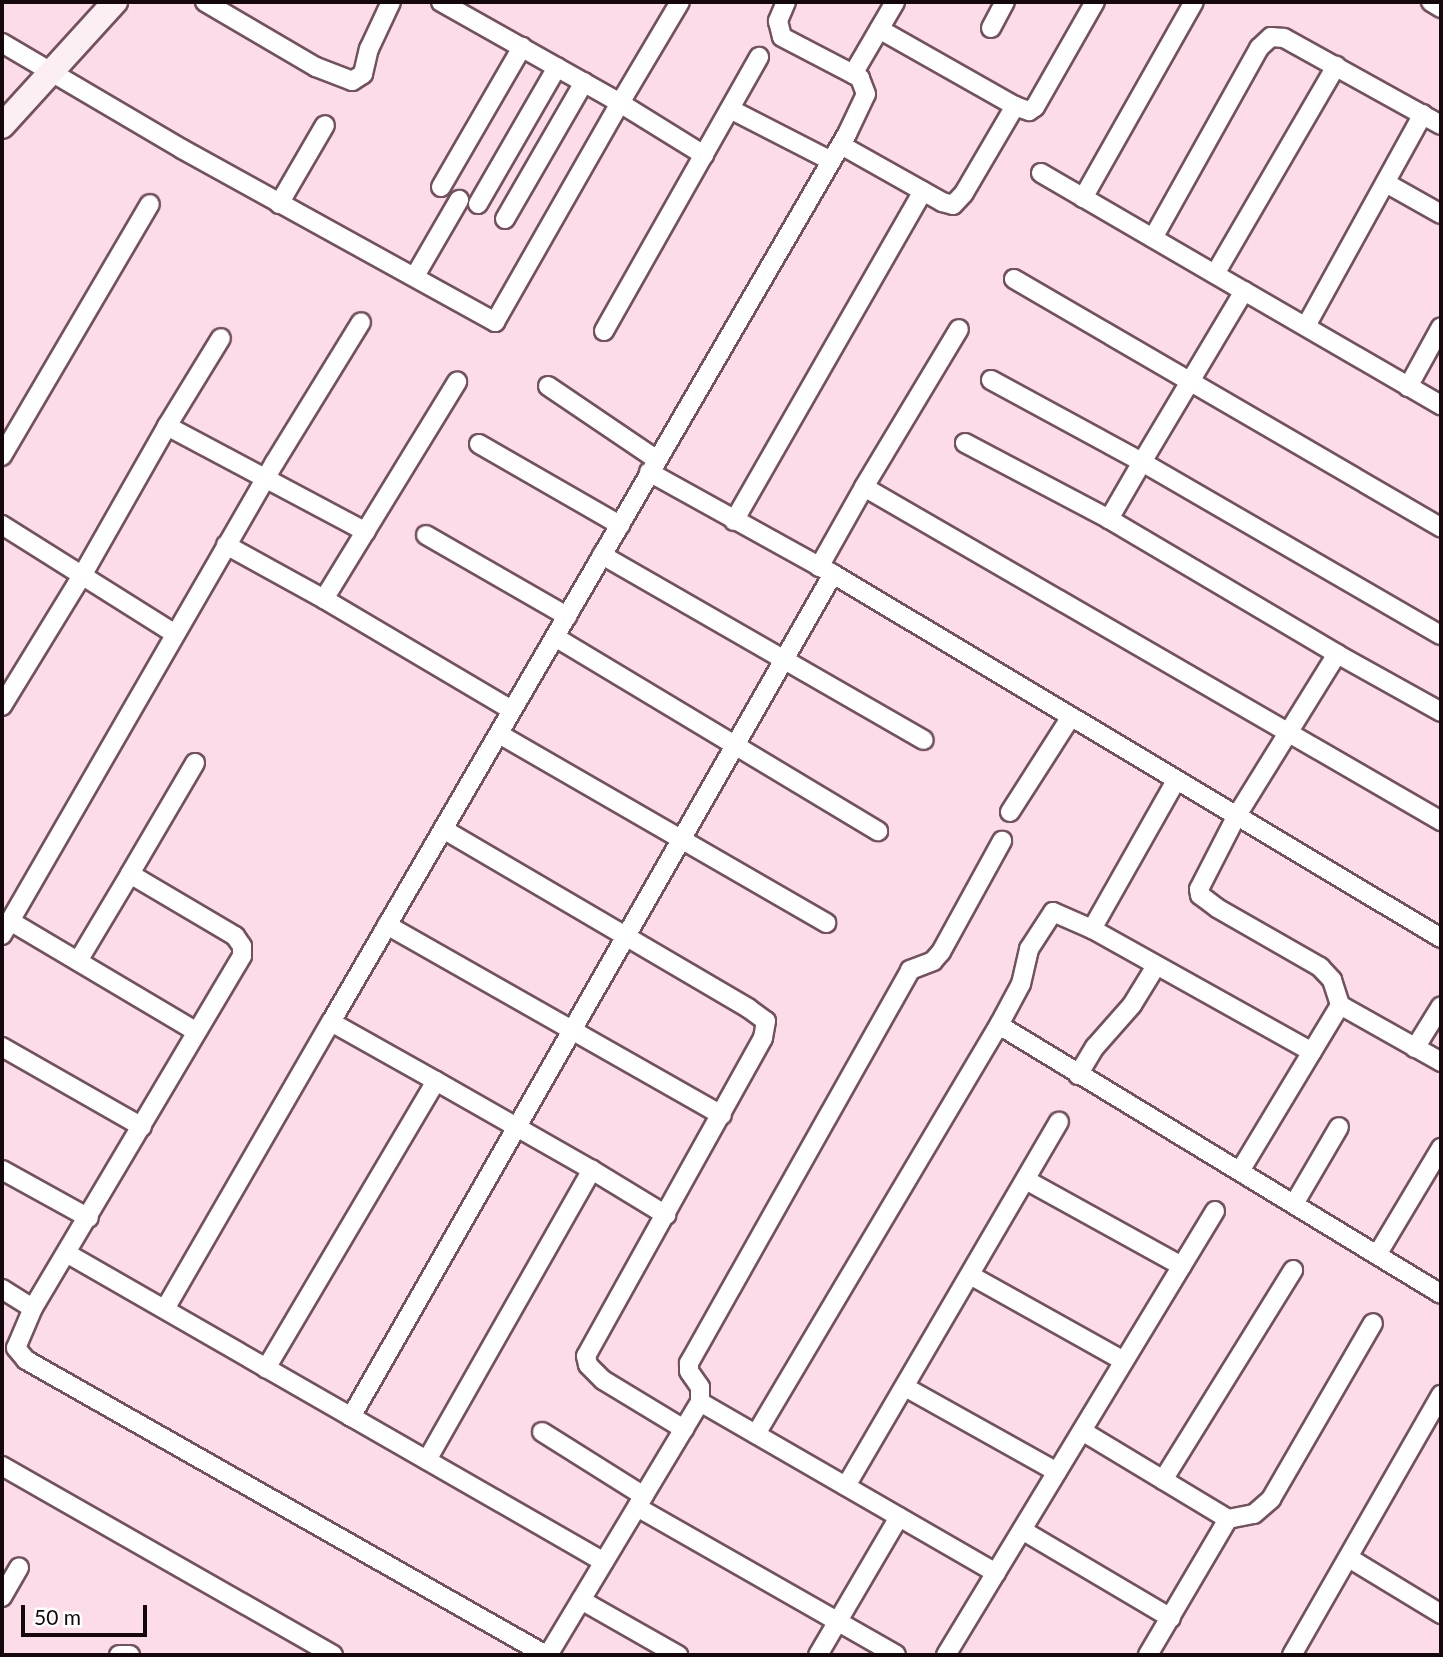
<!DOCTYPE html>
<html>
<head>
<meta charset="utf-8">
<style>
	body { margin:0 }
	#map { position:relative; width:1443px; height:1657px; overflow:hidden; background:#fddce9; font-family:Lato,sans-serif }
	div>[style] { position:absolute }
	.roads { filter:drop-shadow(2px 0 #73515f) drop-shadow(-2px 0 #73515f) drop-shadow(0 2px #73515f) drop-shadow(0 -2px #73515f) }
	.street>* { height:18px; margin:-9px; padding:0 9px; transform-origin:9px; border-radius:9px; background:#fff }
	.secondary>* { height:24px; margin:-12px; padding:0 12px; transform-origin:12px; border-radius:12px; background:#fbeff4 }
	span { translate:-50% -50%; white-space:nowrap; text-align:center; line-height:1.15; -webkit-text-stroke:5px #fff; paint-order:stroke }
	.frame { position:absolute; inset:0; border:4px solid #14080d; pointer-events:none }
	.scale { position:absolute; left:21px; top:1605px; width:126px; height:32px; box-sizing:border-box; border:4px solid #14080d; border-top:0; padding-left:9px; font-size:21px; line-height:24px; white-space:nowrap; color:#14080d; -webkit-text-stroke:5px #fff; paint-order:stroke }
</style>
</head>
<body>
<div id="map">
	<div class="roads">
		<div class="street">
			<i style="left:205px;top:2px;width:129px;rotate:30.4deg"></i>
			<i style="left:316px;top:67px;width:39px;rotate:21deg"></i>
			<i style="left:352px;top:81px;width:13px;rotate:-32deg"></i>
			<i style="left:363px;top:74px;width:26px;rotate:-77deg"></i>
			<i style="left:369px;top:49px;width:52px;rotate:-64.9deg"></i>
			<i style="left:441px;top:2px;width:206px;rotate:29.4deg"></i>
			<i style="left:620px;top:103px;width:117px;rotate:-59.3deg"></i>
			<i style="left:786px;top:2px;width:21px;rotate:113deg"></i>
			<i style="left:778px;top:21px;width:16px;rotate:76deg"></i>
			<i style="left:782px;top:37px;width:80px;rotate:27.5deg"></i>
			<i style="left:853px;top:74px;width:83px;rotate:-59.7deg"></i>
			<i style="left:1431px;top:2px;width:12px;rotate:31deg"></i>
			<i style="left:991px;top:28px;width:30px;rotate:-62deg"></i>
			<i style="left:2px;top:43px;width:209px;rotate:30.5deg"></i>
			<i style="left:182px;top:149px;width:358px;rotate:28.9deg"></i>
			<i style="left:495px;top:322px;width:252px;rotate:-60.3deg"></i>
			<i style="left:620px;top:103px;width:99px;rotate:31.8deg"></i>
			<i style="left:1015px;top:106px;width:15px;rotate:20deg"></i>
			<i style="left:1029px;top:111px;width:7px;rotate:-34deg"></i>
			<i style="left:1035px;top:107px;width:121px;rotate:-60.3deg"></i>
			<i style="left:730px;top:109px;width:114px;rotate:27.2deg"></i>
			<i style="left:841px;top:145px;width:116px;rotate:29.4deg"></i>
			<i style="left:942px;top:202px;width:11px;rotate:15deg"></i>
			<i style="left:953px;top:205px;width:16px;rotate:-47deg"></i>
			<i style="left:964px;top:193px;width:101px;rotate:-59.6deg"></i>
			<i style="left:1015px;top:106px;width:156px;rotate:-150.5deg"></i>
			<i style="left:1041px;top:173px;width:235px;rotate:30.2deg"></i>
			<i style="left:1244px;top:291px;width:199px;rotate:120.8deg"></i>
			<i style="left:1142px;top:462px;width:345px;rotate:30.1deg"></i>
			<i style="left:1386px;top:183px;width:63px;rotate:29.4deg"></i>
			<i style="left:441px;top:187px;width:162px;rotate:-59.9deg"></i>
			<i style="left:1083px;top:198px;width:225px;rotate:-60.5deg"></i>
			<i style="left:279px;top:204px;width:91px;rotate:-59.8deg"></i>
			<i style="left:478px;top:204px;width:158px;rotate:-60deg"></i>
			<i style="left:505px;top:219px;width:158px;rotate:-60deg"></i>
			<i style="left:1153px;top:238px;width:218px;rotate:-60.8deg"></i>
			<i style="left:1259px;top:48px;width:16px;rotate:-43deg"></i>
			<i style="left:1271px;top:37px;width:13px;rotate:4deg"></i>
			<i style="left:1284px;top:38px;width:179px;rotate:29deg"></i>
			<i style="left:1215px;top:274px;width:241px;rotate:-59.8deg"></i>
			<i style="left:415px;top:276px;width:88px;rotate:-59.9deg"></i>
			<i style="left:1014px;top:279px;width:494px;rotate:30.2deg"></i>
			<i style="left:1244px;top:291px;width:228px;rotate:30.1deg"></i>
			<i style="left:1306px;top:326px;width:242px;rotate:-61.1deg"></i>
			<i style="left:604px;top:331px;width:315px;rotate:-60.5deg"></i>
			<i style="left:991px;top:380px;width:172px;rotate:28.5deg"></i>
			<i style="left:1142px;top:462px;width:66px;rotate:120.1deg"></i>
			<i style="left:548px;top:386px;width:130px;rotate:34.1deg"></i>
			<i style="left:1408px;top:387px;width:68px;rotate:-61.2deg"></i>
			<i style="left:167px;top:426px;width:103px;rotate:-58.5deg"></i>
			<i style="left:965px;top:443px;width:163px;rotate:27.8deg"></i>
			<i style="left:1109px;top:519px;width:265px;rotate:30.6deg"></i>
			<i style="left:1337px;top:654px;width:192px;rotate:121.8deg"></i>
			<i style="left:1236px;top:817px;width:81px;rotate:117.2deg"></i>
			<i style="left:1199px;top:889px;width:6px;rotate:81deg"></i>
			<i style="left:1200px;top:895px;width:21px;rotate:37deg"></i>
			<i style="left:1217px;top:908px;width:119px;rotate:29.8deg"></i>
			<i style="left:1320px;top:967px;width:18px;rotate:47deg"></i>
			<i style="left:1332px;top:980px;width:26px;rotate:72deg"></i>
			<i style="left:479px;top:444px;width:163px;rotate:29.9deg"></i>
			<i style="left:2px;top:456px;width:292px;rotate:-59.6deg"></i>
			<i style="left:649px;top:472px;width:210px;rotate:29deg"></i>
			<i style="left:833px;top:574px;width:709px;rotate:30.91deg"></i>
			<i style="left:864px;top:487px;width:184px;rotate:-59deg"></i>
			<i style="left:734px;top:521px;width:380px;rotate:-60.2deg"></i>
			<i style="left:2px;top:525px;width:204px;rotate:32.2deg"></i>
			<i style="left:426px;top:535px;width:163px;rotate:29.9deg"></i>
			<i style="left:226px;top:545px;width:112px;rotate:28.9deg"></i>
			<i style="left:324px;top:599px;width:255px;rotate:-58.5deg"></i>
			<i style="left:602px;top:555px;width:371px;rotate:29.9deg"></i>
			<i style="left:819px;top:567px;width:92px;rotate:-60.6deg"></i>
			<i style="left:864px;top:487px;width:667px;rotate:30.06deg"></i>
			<i style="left:324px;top:599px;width:218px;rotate:30.6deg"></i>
			<i style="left:555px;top:637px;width:377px;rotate:31deg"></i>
			<i style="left:1337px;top:654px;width:119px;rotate:29.1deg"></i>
			<i style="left:2px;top:706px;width:155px;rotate:-58.5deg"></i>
			<i style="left:83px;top:574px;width:170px;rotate:-60.4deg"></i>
			<i style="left:167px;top:426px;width:225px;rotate:28deg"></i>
			<i style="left:499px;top:734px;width:378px;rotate:30deg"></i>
			<i style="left:195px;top:763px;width:129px;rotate:120.4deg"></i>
			<i style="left:130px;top:874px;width:122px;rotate:30.6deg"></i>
			<i style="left:235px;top:936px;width:12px;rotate:55deg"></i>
			<i style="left:242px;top:946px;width:10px;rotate:90deg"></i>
			<i style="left:242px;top:956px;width:409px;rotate:120.7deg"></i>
			<i style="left:33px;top:1308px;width:43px;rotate:113deg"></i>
			<i style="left:16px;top:1348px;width:16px;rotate:50deg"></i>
			<i style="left:26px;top:1360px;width:598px;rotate:29.57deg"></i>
			<i style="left:1010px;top:812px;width:112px;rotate:-57.4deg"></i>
			<i style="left:443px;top:829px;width:354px;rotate:30.4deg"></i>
			<i style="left:748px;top:1008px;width:22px;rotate:36deg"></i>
			<i style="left:766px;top:1021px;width:17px;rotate:100deg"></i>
			<i style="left:763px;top:1038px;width:364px;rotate:119.1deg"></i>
			<i style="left:586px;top:1356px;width:9px;rotate:77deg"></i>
			<i style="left:588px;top:1365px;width:21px;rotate:45deg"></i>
			<i style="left:603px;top:1380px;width:95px;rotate:31.2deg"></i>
			<i style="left:10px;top:921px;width:217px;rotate:30.7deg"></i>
			<i style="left:387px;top:925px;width:385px;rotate:29.6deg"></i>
			<i style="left:1092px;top:929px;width:169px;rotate:-60.5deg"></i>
			<i style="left:2px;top:935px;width:546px;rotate:-60.01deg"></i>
			<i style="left:275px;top:462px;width:164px;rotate:-58.4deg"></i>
			<i style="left:78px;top:961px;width:101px;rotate:-59.1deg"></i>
			<i style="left:331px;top:1022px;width:1027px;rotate:-59.84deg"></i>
			<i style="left:847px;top:134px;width:44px;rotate:-64.6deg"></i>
			<i style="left:866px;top:94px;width:17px;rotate:-111deg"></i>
			<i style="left:860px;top:78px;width:8px;rotate:-150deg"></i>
			<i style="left:999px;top:1025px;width:47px;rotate:-61.8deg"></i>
			<i style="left:1021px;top:984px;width:36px;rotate:-77deg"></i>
			<i style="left:1029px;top:949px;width:44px;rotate:-57deg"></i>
			<i style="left:1053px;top:912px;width:43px;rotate:23.6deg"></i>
			<i style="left:1092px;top:929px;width:252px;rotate:29.2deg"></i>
			<i style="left:2px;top:1047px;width:161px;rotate:29.7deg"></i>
			<i style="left:1415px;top:1048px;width:49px;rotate:-58.2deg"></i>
			<i style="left:1078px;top:1075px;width:33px;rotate:-59deg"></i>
			<i style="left:1095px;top:1047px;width:56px;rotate:-48.6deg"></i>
			<i style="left:1132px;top:1005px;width:46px;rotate:-58.4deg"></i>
			<i style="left:2px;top:1170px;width:99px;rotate:28.9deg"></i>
			<i style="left:592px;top:1170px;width:87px;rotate:31.3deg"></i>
			<i style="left:1240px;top:1171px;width:194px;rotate:-58.9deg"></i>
			<i style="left:1340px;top:1005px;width:116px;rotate:29.4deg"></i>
			<i style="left:1026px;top:1180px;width:178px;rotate:28.9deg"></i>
			<i style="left:1294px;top:1204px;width:89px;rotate:-59.7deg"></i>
			<i style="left:68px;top:1254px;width:618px;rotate:29.88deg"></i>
			<i style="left:1377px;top:1255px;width:125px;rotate:-59.1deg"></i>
			<i style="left:970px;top:1275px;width:176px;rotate:29.2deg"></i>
			<i style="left:2px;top:1289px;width:36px;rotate:32deg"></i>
			<i style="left:165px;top:1309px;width:332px;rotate:-60deg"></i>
			<i style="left:331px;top:1022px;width:120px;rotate:29.3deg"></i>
			<i style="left:436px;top:1081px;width:334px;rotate:120.6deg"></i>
			<i style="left:905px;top:1387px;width:174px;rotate:29.2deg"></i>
			<i style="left:700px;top:1402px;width:342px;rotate:30deg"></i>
			<i style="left:351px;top:1417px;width:971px;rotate:-60.24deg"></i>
			<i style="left:1082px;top:1431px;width:170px;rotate:31.1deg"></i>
			<i style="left:1228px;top:1519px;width:158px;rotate:120.5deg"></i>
			<i style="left:542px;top:1432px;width:120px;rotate:32.1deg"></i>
			<i style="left:756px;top:1434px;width:476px;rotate:-59.3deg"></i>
			<i style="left:999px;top:1025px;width:517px;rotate:31.32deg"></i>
			<i style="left:427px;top:1460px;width:334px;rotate:-60.4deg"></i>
			<i style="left:592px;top:1170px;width:180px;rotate:-150.3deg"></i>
			<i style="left:2px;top:1466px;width:381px;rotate:29.7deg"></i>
			<i style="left:1163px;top:1480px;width:247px;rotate:-58.2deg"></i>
			<i style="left:846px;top:1486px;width:422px;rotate:-59.7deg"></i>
			<i style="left:637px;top:1507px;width:298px;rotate:29.7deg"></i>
			<i style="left:1228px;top:1519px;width:26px;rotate:-11deg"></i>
			<i style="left:1254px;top:1514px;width:23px;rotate:-41deg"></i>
			<i style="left:1271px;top:1499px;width:203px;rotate:-59.9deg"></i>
			<i style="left:1022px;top:1530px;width:173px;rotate:30.6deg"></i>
			<i style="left:1349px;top:1558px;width:108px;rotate:31.3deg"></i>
			<i style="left:2px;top:1597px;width:34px;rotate:-60deg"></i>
			<i style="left:581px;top:1600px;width:112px;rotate:29.6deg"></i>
			<i style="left:119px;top:1655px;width:11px"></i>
			<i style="left:548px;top:1655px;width:295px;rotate:-59deg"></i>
			<i style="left:700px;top:1402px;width:15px;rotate:-90deg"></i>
			<i style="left:700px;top:1387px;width:19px;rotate:-125deg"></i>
			<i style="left:689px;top:1371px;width:8px;rotate:-90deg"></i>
			<i style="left:689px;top:1363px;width:451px;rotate:-60.6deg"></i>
			<i style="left:910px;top:970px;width:25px;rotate:-21deg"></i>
			<i style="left:933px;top:961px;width:12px;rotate:-48deg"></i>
			<i style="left:941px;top:952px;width:127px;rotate:-61.2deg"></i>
			<i style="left:818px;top:1655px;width:160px;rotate:-59.6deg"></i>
			<i style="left:946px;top:1655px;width:519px;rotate:-58.79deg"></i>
			<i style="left:1292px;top:1655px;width:300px;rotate:-60.2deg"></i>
		</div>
		<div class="secondary">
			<i style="left:2px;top:126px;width:168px;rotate:-47.7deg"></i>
		</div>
	</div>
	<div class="frame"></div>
	<div class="scale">50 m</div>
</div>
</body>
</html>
